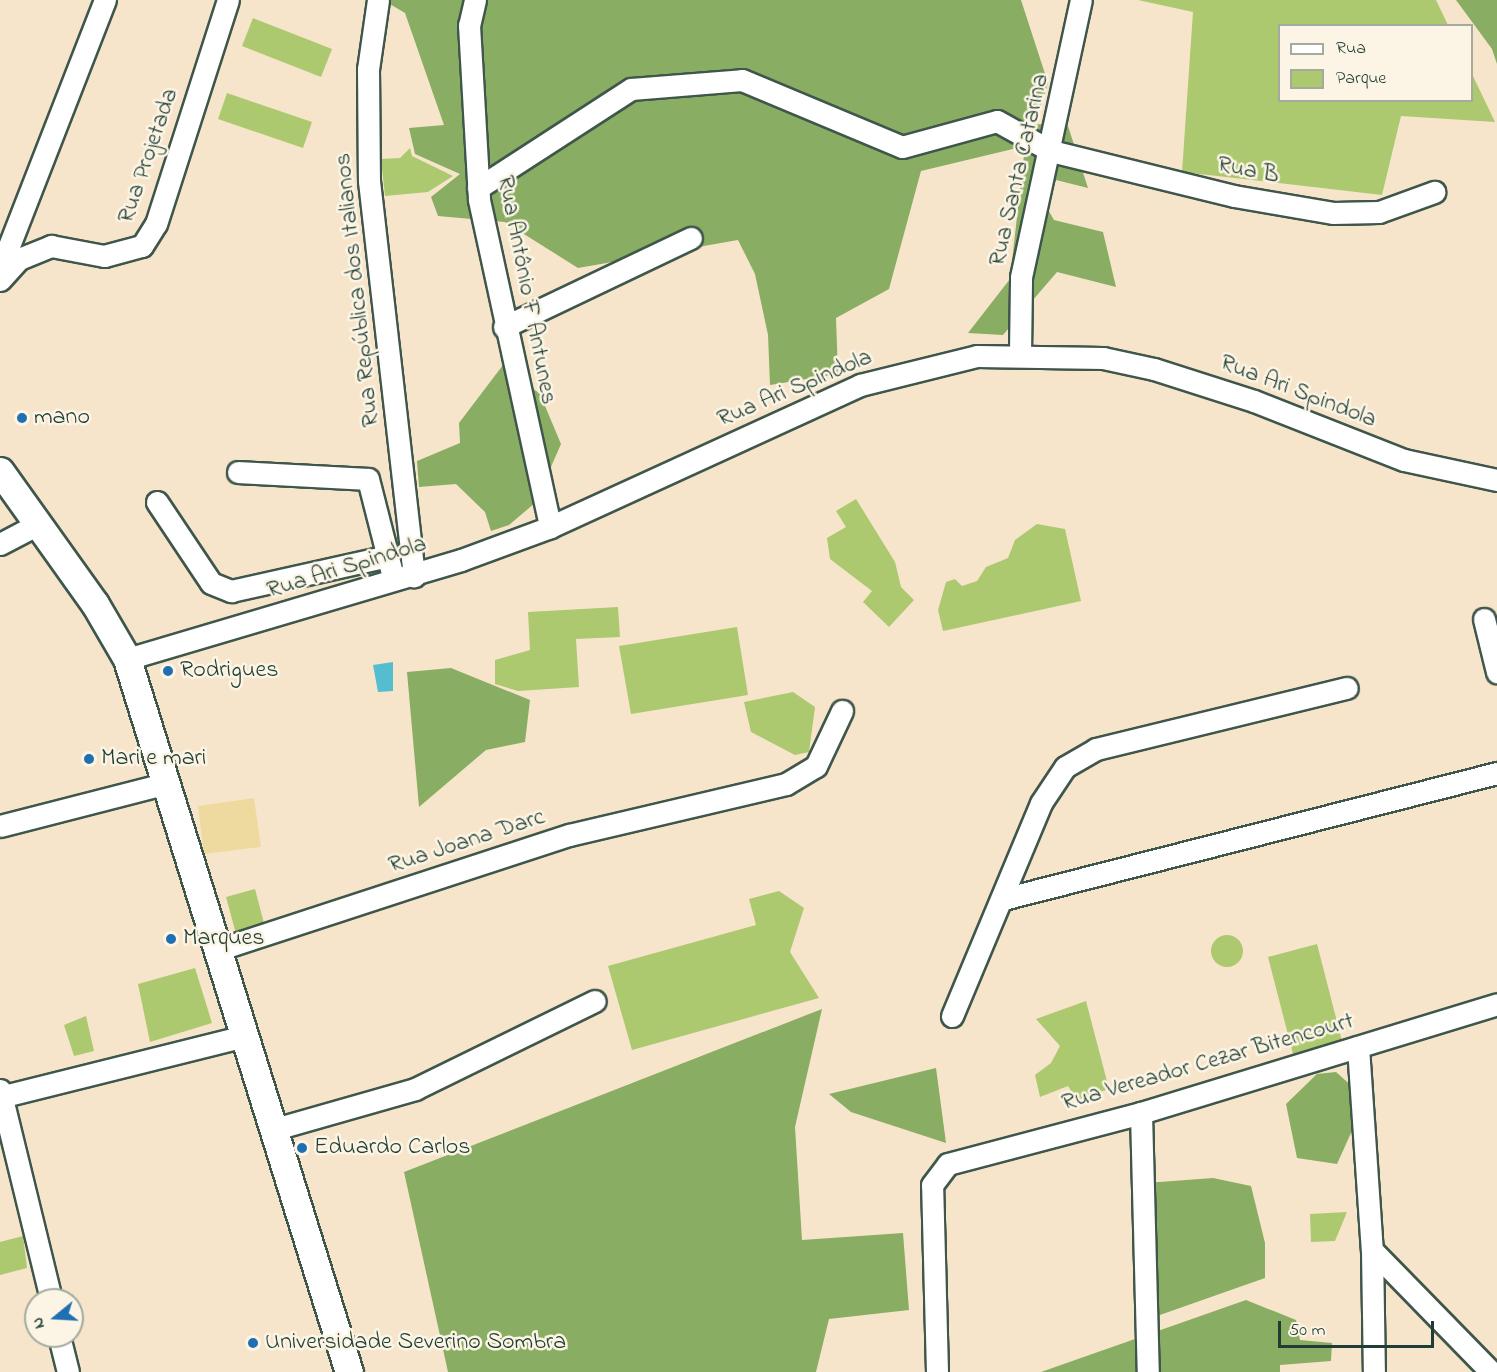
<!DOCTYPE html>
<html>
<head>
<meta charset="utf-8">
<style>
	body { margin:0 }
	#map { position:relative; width:1497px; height:1372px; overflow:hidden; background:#f7e5cb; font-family:"Indie Flower",sans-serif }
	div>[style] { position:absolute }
	.green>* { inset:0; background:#acc96f }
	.round { border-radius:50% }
	.forest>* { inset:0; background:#89ad62 }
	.sand>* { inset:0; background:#eeda9e }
	.water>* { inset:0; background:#54bed0 }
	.roads { filter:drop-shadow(2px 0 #3f564b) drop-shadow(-2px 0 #3f564b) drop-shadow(0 2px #3f564b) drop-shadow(0 -2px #3f564b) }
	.minor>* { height:21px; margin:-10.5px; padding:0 10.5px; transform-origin:10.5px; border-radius:10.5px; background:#fff }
	.major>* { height:27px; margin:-13.5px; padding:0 13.5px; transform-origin:13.5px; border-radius:13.5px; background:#fff }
	.dots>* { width:16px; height:16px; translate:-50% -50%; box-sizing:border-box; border:3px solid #fcf5e5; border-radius:50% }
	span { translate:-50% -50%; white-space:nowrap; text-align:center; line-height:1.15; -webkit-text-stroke:5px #fcf5e5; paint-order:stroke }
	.street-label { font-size:24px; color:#1f3d34 }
	.poi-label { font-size:24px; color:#1f3d34 }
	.left { translate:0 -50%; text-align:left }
	.legend { position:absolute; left:1278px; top:24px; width:195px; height:78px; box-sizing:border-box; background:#fcf5e5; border:2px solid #a4ab9e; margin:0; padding:8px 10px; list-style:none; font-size:18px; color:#1f3d34 }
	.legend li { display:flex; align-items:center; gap:12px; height:30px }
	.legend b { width:30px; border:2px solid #a4ab9e }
	.north { position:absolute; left:24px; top:1288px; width:60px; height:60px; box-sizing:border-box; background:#fcf5e5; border:2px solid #a4ab9e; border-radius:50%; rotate:252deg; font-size:16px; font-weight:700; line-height:24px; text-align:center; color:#1f3d34 }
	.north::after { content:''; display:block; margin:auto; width:21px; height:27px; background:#1f6fb2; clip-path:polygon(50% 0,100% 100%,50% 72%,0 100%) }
	.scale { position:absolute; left:1278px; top:1321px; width:156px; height:27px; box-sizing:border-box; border:3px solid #1f3d34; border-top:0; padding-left:8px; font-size:18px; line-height:21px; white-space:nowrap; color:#1f3d34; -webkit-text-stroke:4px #fcf5e5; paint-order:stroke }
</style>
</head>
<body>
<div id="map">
	<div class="green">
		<i style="clip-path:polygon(1138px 0,1436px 0,1448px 25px,1280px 26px,1280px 100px,1472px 100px,1472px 74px,1495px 122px,1401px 116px,1382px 195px,1182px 172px,1193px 12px)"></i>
		<i style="clip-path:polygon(253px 18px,332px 49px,321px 77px,242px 46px)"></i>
		<i style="clip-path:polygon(227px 93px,312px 122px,303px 148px,218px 119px)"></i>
		<i style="clip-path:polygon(410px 148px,412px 156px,453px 176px,428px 192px,385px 196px,381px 159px,400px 158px)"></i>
		<i style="clip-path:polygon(856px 499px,895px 562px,901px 587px,914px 600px,889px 627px,863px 602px,872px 591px,830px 559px,827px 538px,846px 527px,836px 511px)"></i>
		<i style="clip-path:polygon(1037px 524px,1065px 529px,1081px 601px,943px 631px,938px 610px,946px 582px,955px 579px,962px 586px,977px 581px,986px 567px,1008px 558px,1015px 540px)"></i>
		<i style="clip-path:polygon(618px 607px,620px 637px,576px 639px,579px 687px,518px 691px,495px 684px,495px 660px,530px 650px,528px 612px)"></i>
		<i style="clip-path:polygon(737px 627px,748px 695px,631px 714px,619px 646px)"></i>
		<i style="clip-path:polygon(793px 692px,815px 707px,809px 752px,795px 755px,751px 732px,744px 702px)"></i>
		<i style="clip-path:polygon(255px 889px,265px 927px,236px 934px,226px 897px)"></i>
		<i style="clip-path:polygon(779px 891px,804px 908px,790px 952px,819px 998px,632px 1050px,608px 966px,756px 925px,749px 899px)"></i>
		<i class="round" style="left:1211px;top:935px;width:32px;height:32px"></i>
		<i style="clip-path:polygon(1317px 944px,1342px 1041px,1293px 1054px,1268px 957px)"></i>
		<i style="clip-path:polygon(195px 968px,212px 1023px,150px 1042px,138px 984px)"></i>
		<i style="clip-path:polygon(1086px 1001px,1109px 1089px,1077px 1100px,1068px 1086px,1040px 1097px,1035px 1075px,1051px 1063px,1060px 1046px,1036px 1019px)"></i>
		<i style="clip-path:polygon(86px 1016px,94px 1051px,74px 1056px,64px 1025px)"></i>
		<i style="clip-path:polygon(1347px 1212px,1335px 1241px,1311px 1242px,1310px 1214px)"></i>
		<i style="clip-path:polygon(23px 1236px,27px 1268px,0 1275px,0 1242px)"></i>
	</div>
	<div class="forest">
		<i style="clip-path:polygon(383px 0,1021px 0,1048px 83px,1035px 124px,1068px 126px,1088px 188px,1056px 180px,1047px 208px,1054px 220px,1103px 232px,1116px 287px,1057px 272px,1003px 335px,968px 333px,1010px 279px,1025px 146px,921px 171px,889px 289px,836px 318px,838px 374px,770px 385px,768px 335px,755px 274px,738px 240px,578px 268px,505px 222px,438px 216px,431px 197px,460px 174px,415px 154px,409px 128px,444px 125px,405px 13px)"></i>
		<i style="clip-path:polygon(1456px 0,1497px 0,1497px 64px,1492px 49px)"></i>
		<i style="clip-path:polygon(503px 365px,540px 394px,561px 444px,535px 503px,509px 525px,491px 531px,485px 512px,456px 484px,419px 487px,417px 461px,460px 443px,459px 423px)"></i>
		<i style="clip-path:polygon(451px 668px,530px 700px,525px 742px,486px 750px,419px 807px,407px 672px)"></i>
		<i style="clip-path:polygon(822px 1009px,795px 1127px,802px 1240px,903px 1233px,909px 1310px,829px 1319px,816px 1372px,448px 1372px,404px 1172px)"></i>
		<i style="clip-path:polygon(936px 1068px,946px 1143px,851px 1112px,829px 1094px)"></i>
		<i style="clip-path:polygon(1336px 1072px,1354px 1088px,1355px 1124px,1337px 1164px,1297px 1158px,1286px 1104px,1317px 1074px)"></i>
		<i style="clip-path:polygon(1213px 1178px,1251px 1186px,1265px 1243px,1265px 1278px,1157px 1316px,1146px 1183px)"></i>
		<i style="clip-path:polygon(1246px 1300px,1296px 1320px,1300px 1340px,1332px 1343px,1331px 1361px,1280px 1365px,1280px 1372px,1041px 1372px)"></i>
	</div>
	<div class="sand">
		<i style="clip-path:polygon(254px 798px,261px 847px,204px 854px,198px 806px)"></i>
	</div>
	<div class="water">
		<i style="clip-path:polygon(393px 662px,393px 691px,378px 692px,373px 665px)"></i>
	</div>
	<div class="roads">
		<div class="minor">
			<i style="left:378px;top:0;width:70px;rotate:98.2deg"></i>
			<i style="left:368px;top:69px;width:112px;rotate:89.5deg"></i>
			<i style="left:369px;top:181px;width:398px;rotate:83.5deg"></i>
			<i style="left:475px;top:0;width:26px;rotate:103deg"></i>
			<i style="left:469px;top:25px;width:175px;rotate:86.7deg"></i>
			<i style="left:479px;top:200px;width:335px;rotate:77.7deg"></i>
			<i style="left:478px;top:188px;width:182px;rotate:-32.9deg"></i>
			<i style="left:631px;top:89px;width:111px;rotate:-4.6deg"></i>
			<i style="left:742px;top:80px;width:173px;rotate:22.7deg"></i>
			<i style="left:902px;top:147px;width:98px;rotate:-15.3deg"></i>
			<i style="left:997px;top:121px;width:62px;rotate:29.1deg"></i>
			<i style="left:1051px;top:151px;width:188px;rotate:13.8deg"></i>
			<i style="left:1234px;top:196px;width:100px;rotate:9.7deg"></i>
			<i style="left:1333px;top:213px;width:46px;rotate:-1.2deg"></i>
			<i style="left:1379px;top:212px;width:59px;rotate:-20deg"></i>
			<i style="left:0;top:269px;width:289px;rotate:-68.7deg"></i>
			<i style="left:0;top:280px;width:28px;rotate:-48deg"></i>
			<i style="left:19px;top:259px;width:35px;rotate:-22deg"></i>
			<i style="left:51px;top:246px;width:54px;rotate:10.7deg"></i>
			<i style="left:104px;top:256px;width:39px;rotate:-15deg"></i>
			<i style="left:142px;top:246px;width:26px;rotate:-58deg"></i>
			<i style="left:156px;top:224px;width:235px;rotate:-72.2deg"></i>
			<i style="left:504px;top:327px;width:207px;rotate:-25.5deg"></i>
			<i style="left:1020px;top:353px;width:76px;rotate:-89.2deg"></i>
			<i style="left:1021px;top:277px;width:283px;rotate:-77.8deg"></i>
			<i style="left:238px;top:472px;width:130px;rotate:3.1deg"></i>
			<i style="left:368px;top:479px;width:93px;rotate:75.7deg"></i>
			<i style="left:157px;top:502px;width:97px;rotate:56.3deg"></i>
			<i style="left:211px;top:583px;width:22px;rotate:22deg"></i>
			<i style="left:231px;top:591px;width:161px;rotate:-12.6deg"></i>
			<i style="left:0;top:544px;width:45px;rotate:-27.7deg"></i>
			<i style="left:1484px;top:619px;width:55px;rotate:76.2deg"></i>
			<i style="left:127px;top:659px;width:348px;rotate:-16.5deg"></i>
			<i style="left:461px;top:560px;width:95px;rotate:-20.3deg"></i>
			<i style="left:550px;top:527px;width:341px;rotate:-24.6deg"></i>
			<i style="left:860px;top:385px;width:121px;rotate:-13.9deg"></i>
			<i style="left:977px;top:356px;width:126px;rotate:0.9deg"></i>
			<i style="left:1103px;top:358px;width:52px;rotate:12.2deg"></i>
			<i style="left:1154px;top:369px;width:105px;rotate:17.7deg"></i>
			<i style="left:1254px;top:401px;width:161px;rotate:21.5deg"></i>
			<i style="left:1404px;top:460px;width:95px;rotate:12.1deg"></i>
			<i style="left:0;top:826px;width:172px;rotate:-14.4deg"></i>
			<i style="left:1003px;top:899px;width:510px;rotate:-14.31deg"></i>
			<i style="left:217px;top:950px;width:370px;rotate:-18.1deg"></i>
			<i style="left:569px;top:835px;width:223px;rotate:-13.2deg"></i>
			<i style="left:786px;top:784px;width:35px;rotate:-31deg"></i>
			<i style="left:816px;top:766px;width:61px;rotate:-64.7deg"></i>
			<i style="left:952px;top:1016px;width:231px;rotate:-67.3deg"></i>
			<i style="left:1041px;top:803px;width:43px;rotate:-56.3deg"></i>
			<i style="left:1065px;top:767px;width:36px;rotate:-30deg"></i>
			<i style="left:1096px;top:749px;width:258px;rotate:-13.7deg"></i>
			<i style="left:1358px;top:1047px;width:203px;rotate:86.1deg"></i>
			<i style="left:1372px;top:1250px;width:170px;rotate:45.7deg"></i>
			<i style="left:0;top:1090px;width:216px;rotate:76.3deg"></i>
			<i style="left:0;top:1097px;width:252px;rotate:-14deg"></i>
			<i style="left:1141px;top:1113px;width:259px;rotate:88.5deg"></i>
			<i style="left:275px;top:1129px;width:146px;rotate:-15.9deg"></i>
			<i style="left:415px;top:1089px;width:200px;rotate:-26.1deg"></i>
			<i style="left:1372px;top:1250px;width:122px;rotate:89.1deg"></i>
			<i style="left:59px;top:1336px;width:37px;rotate:76deg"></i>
			<i style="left:937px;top:1372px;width:187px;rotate:-91.5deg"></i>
			<i style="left:932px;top:1185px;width:26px;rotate:-53deg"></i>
			<i style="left:948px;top:1164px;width:200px;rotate:-14.8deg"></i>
			<i style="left:1141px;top:1113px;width:372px;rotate:-17deg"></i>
		</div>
		<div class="major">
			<i style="left:0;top:471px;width:163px;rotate:54.5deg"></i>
			<i style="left:95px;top:604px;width:64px;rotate:59.8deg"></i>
			<i style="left:127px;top:659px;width:747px;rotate:72.71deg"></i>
		</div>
	</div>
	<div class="dots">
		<i style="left:22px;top:418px;background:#1f6fb2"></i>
		<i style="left:168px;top:671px;background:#1f6fb2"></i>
		<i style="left:89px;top:759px;background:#1f6fb2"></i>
		<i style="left:171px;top:939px;background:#1f6fb2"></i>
		<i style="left:302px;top:1148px;background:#1f6fb2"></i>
		<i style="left:253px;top:1343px;background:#1f6fb2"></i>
	</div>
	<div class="street-label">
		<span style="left:149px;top:156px;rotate:-71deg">Rua Projetada</span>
		<span style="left:1020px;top:170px;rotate:-77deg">Rua Santa Catarina</span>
		<span style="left:1248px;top:171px;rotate:11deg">Rua B</span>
		<span style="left:358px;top:290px;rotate:-96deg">Rua República dos Italianos</span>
		<span style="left:526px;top:290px;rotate:79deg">Rua Antônio F Antunes</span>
		<span style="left:795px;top:389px;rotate:-23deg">Rua Ari Spindola</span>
		<span style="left:1298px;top:392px;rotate:21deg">Rua Ari Spindola</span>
		<span style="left:347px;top:568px;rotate:-17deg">Rua Ari Spindola</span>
		<span style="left:467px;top:842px;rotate:-18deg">Rua Joana Darc</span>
		<span style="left:1208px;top:1063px;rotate:-16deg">Rua Vereador Cezar Bitencourt</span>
	</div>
	<div class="poi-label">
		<span class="left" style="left:34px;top:418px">mano</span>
		<span class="left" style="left:180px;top:671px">Rodrigues</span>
		<span class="left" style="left:101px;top:759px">Mari e mari</span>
		<span class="left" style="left:183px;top:939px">Marques</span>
		<span class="left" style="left:314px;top:1148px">Eduardo Carlos</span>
		<span class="left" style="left:265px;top:1343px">Universidade Severino Sombra</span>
	</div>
	<ul class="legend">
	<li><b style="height:8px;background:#fff"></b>Rua</li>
	<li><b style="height:16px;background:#acc96f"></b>Parque</li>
	</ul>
	<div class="north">N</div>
	<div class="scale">50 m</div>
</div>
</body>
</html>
